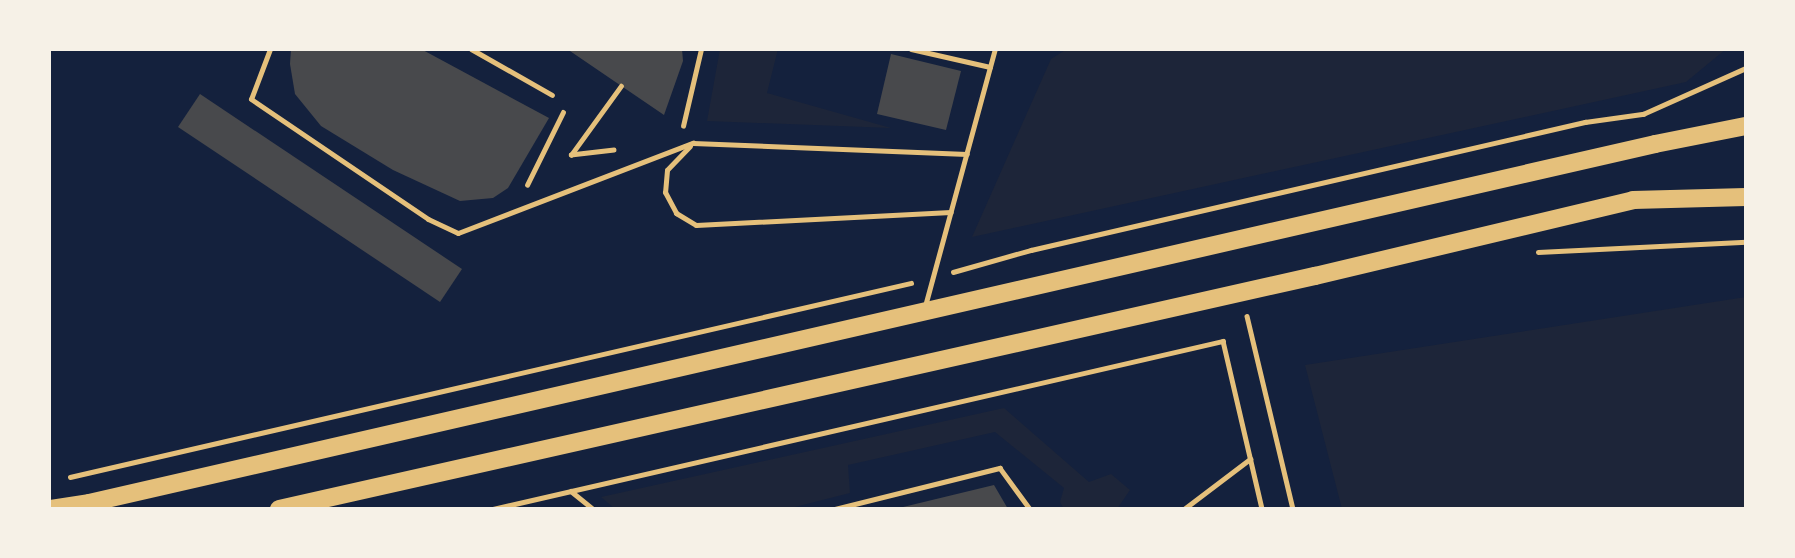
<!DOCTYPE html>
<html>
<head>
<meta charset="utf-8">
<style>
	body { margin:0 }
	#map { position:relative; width:1795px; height:558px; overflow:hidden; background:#14213d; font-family:"Nunito Sans",sans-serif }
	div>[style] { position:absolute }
	.green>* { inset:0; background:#1d2539 }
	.building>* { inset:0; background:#48494c }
	.path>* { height:4.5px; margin:-2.25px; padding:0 2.25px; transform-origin:2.25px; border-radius:2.25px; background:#e5c07b }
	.service>* { height:5px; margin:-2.5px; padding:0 2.5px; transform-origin:2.5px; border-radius:2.5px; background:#e5c07b }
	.primary>* { height:18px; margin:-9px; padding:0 9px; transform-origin:9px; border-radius:9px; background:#e5c07b }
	span { translate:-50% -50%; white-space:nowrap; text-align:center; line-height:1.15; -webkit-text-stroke:7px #f6f1e7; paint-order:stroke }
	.frame { position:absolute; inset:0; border:51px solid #f6f1e7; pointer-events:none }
</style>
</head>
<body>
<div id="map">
	<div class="green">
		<i style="clip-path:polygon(720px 49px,778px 49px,767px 93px,891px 128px,707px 121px)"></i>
		<i style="clip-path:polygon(1067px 49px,1726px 49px,1686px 82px,972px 237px,1051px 59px)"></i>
		<i style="clip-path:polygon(1746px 297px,1746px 509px,1342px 509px,1305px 365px)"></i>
		<i style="clip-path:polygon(1004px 408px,1089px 482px,1111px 474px,1130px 490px,1117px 509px,1064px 509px,1060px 502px,1064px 488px,995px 432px,848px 465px,850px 493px,787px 509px,615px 509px,601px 497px)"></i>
	</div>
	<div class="building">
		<i style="clip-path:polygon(291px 49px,421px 49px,549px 118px,508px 188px,493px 198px,460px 201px,393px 170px,321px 126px,295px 94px,290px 64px)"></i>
		<i style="clip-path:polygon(567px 49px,682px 49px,683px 61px,664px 115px)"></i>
		<i style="clip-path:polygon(891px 54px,961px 71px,946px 130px,877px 114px)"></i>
		<i style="clip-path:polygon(200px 94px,462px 269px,440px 302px,178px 127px)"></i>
		<i style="clip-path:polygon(994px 485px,1008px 509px,900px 509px,899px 508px)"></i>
	</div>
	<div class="path">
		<i style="left:683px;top:126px;width:79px;rotate:-76.8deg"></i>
		<i style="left:614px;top:150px;width:43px;rotate:173.4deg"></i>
		<i style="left:571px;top:155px;width:85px;rotate:-54.1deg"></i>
		<i style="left:527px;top:185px;width:81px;rotate:-63.7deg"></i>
		<i style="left:1538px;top:252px;width:208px;rotate:-2.8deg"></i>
		<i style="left:953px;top:272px;width:81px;rotate:-15.8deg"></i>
		<i style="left:1031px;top:250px;width:569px;rotate:-13.01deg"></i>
		<i style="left:1585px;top:122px;width:59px;rotate:-7.9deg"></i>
		<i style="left:1643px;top:114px;width:113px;rotate:-24.1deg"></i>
		<i style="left:1247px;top:316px;width:198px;rotate:76.6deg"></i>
		<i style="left:70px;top:477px;width:863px;rotate:-12.99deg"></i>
		<i style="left:571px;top:491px;width:28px;rotate:39deg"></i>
		<i style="left:493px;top:509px;width:749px;rotate:-12.96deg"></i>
		<i style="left:1223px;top:341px;width:172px;rotate:76.9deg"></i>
		<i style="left:835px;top:509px;width:170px;rotate:-14deg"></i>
		<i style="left:1000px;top:468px;width:51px;rotate:53.8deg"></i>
		<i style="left:1184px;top:509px;width:83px;rotate:-37.1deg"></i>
	</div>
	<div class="service">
		<i style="left:270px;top:49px;width:53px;rotate:110.8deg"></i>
		<i style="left:251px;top:99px;width:214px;rotate:34.1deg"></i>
		<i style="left:428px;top:219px;width:33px;rotate:25deg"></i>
		<i style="left:458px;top:233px;width:252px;rotate:-21deg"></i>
		<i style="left:693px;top:143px;width:274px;rotate:2.3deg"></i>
		<i style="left:471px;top:49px;width:93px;rotate:29.6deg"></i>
		<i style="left:911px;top:49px;width:81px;rotate:12.8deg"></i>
		<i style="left:690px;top:146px;width:33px;rotate:134deg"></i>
		<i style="left:667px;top:170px;width:22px;rotate:95deg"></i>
		<i style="left:665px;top:192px;width:24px;rotate:62deg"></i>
		<i style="left:676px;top:213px;width:23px;rotate:31deg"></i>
		<i style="left:696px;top:225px;width:255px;rotate:-2.9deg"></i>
		<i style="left:925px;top:306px;width:266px;rotate:-74.8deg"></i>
	</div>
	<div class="primary">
		<i style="left:51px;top:509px;width:38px;rotate:-9deg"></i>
		<i style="left:89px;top:503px;width:1607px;rotate:-12.91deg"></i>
		<i style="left:1655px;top:144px;width:93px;rotate:-11.2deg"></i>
		<i style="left:279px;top:509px;width:1062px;rotate:-12.68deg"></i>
		<i style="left:1315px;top:276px;width:327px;rotate:-13.4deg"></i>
		<i style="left:1633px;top:200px;width:113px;rotate:-1.5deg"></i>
	</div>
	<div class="frame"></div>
</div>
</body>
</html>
